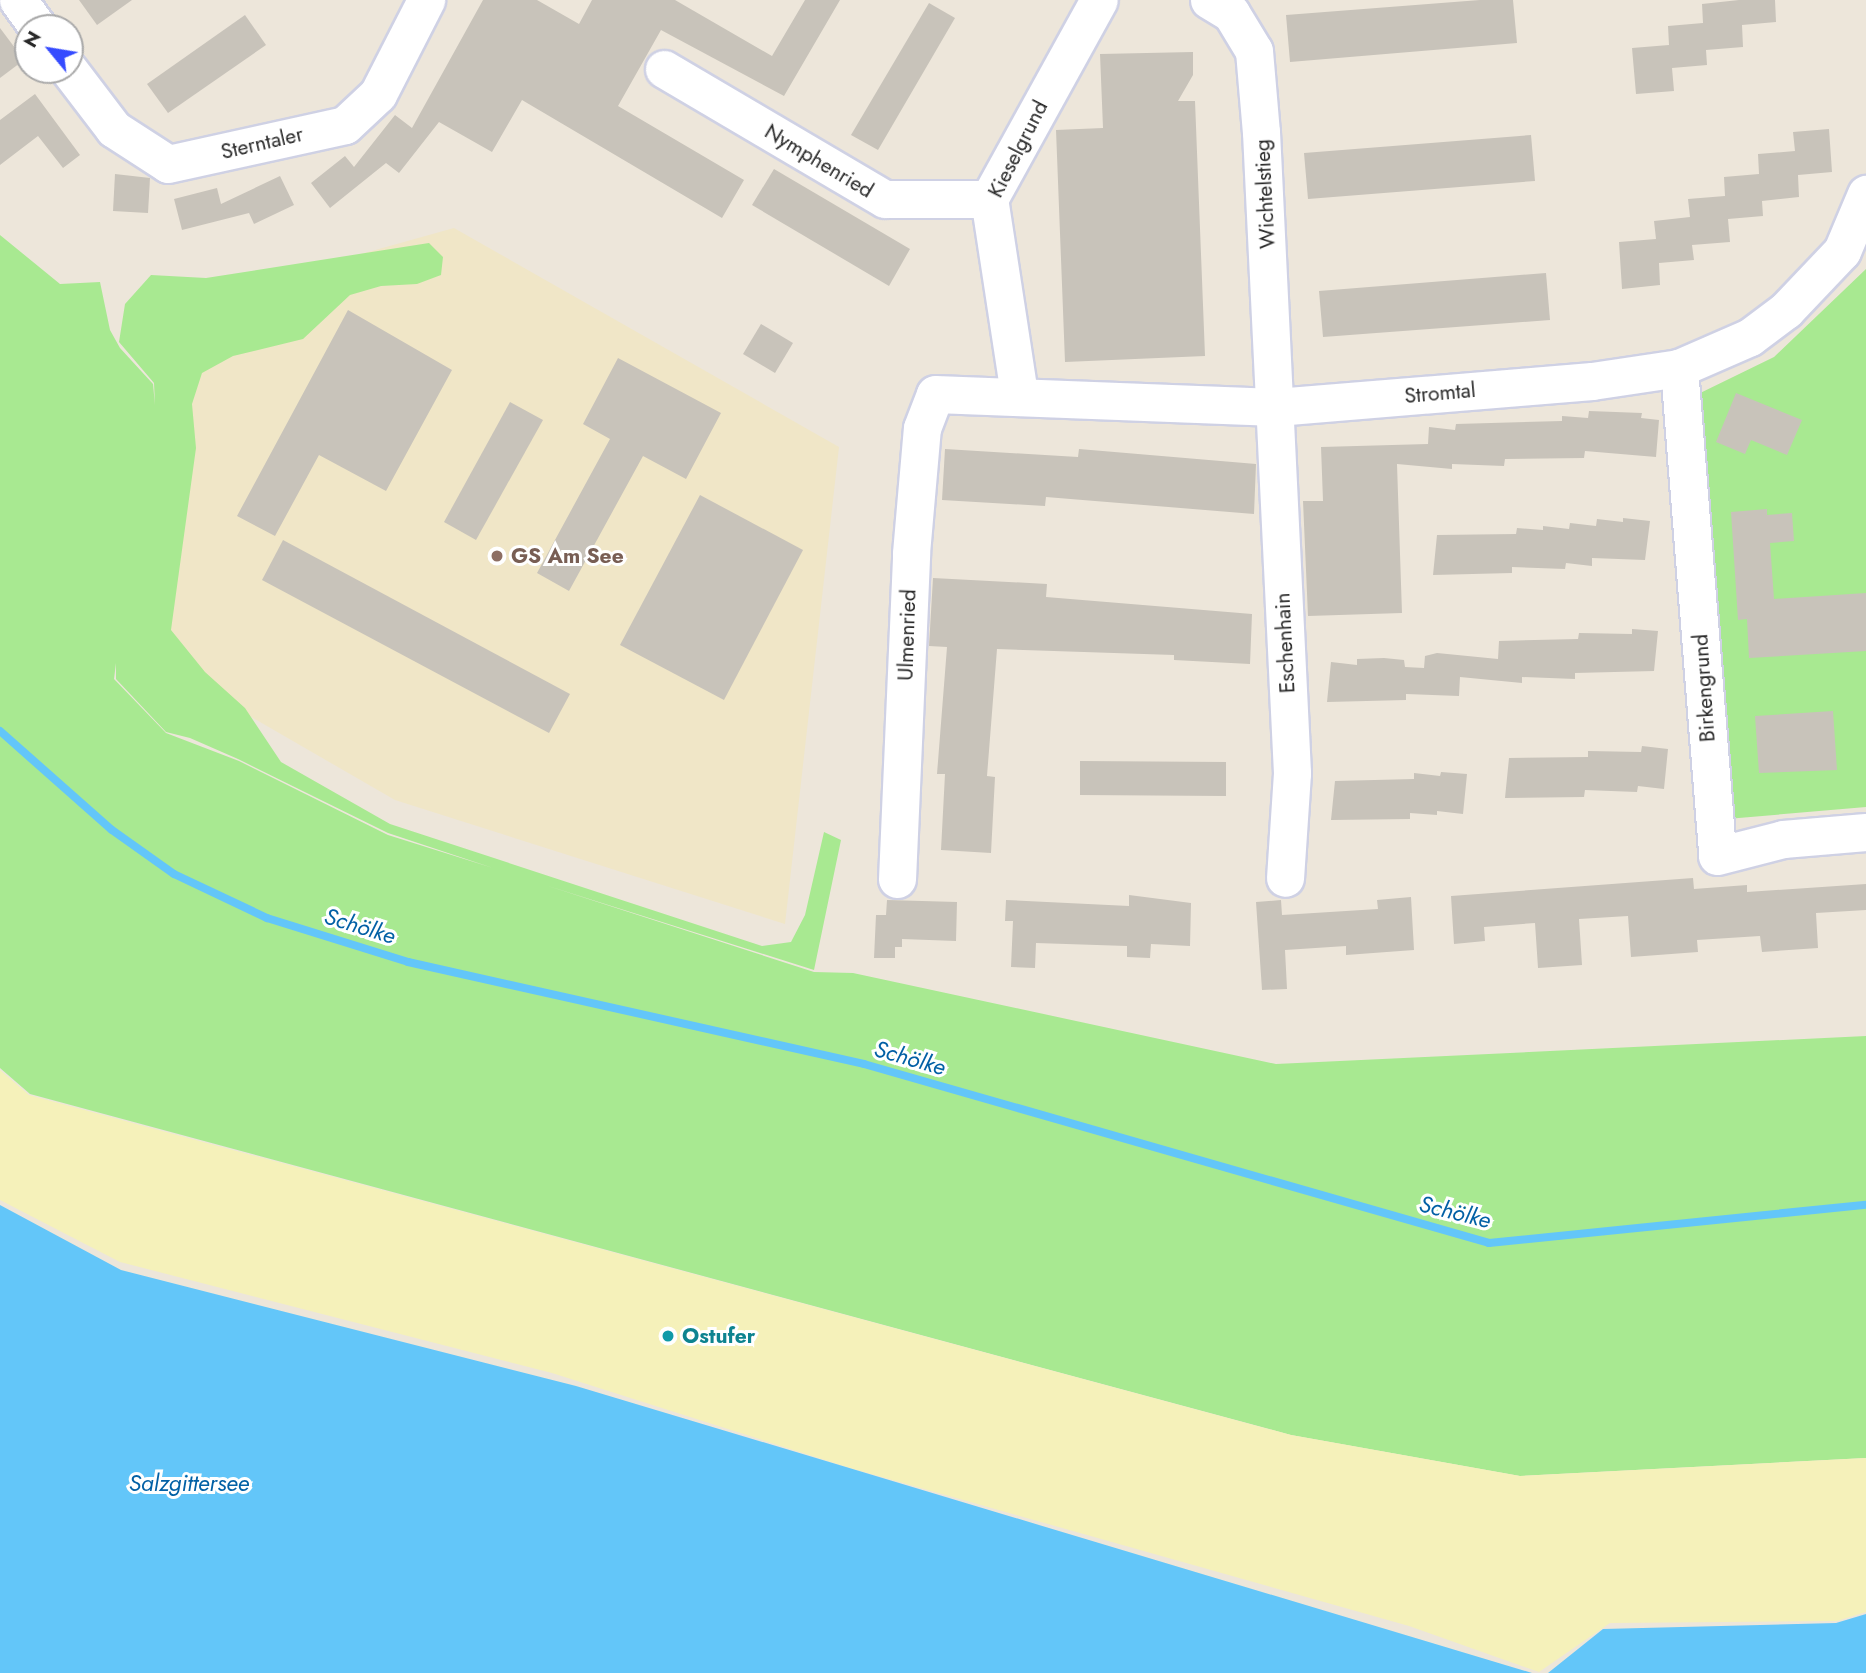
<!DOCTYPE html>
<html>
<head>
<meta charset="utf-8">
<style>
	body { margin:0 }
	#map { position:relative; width:1866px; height:1673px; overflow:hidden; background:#ede6da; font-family:Jost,sans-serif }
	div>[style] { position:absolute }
	.education>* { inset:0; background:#f0e6c7 }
	.green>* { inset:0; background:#a8e991 }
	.sand>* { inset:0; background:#f5f1ba }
	.water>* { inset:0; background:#63c6f9 }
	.stream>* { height:8px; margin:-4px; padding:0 4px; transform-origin:4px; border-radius:4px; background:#63c6f9 }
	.building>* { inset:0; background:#c8c3ba }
	.roads { filter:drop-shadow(2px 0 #cfd1e4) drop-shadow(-2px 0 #cfd1e4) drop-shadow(0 2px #cfd1e4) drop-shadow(0 -2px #cfd1e4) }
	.minor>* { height:37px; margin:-18.5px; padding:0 18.5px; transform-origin:18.5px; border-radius:18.5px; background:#fff }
	.dots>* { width:19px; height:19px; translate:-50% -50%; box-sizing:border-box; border:4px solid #fff; border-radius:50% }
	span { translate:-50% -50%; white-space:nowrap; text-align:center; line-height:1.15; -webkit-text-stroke:6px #fff; paint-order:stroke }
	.street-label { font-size:21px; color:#292929 }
	.education-label { font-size:21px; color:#785e54; font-weight:700 }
	.left { translate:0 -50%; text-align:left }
	.culture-label { font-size:21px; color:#0d838f; font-weight:700 }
	.water-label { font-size:23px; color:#0260a5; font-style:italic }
	.north { position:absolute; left:14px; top:14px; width:70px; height:70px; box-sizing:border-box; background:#fff; border:2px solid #a9a9a9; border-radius:50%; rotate:300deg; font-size:19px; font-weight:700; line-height:28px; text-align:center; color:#292929 }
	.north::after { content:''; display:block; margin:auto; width:24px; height:32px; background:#354bff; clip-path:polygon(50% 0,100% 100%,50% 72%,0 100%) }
</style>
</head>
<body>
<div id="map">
	<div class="education">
		<i style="clip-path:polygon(454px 228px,839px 447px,785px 924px,395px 800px,163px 666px,175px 306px)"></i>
	</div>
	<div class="green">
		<i style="clip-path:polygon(evenodd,0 235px,60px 284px,100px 282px,110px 330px,120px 348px,153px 384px,155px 405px,154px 383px,119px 342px,125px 304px,151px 275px,206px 278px,429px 243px,443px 257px,441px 275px,417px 284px,381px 286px,350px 295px,303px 339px,233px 356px,202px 373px,192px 404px,196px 448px,171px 630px,205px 672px,245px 708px,281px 762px,390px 824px,762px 946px,791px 942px,805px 915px,824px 832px,841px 840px,814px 970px,545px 885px,814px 972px,853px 973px,1276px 1064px,1866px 1036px,1866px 1458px,1520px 1476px,1291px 1435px,30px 1094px,0 1068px,0 235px,116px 663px,116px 679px,166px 732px,190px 738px,238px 759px,388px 833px,493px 868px,388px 835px,239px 761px,166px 733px,114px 679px,116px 663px)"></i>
		<i style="clip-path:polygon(1866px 269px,1866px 807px,1727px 819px,1692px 397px,1774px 357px)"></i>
	</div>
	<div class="sand">
		<i style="clip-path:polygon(0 1070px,29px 1095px,1291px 1435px,1520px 1476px,1866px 1458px,1866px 1612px,1837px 1621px,1610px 1623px,1539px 1672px,1409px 1626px,850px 1468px,552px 1373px,120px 1262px,0 1200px)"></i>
	</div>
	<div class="water">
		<i style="clip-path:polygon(0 1205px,121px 1270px,576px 1386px,1532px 1673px,0 1673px)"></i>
		<i style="clip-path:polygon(1866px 1614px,1866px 1673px,1548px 1673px,1603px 1629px,1836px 1623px)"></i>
	</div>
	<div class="stream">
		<i style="left:0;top:731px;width:149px;rotate:41.5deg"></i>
		<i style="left:112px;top:830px;width:76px;rotate:35.4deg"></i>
		<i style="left:174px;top:874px;width:103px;rotate:25.3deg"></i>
		<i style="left:267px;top:918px;width:148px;rotate:17.3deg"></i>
		<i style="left:408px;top:962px;width:467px;rotate:12.6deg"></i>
		<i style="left:864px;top:1064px;width:650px;rotate:15.98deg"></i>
		<i style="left:1489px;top:1243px;width:379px;rotate:-5.8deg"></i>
	</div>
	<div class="building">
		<i style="clip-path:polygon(79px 0,132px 0,97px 25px)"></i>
		<i style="clip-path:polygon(483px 0,537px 0,579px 24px,592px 0,675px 0,772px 56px,805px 0,840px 0,784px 96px,661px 30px,618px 106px,744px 180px,722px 218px,522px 100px,492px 152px,439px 122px,399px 173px,386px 163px,330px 208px,311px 183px,345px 156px,354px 167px,395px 115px,412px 128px)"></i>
		<i style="clip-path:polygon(1480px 0,1513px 0,1517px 43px,1290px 62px,1286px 15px)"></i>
		<i style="clip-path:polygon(1739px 0,1775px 0,1776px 22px,1742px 25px,1743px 47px,1706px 50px,1707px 65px,1672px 68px,1674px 91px,1636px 94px,1632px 48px,1669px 45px,1668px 26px,1703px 23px,1702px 4px)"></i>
		<i style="clip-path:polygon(929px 3px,955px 18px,878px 150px,851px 135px)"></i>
		<i style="clip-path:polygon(245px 15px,266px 45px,168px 113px,147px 84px)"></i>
		<i style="clip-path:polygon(0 28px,24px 60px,0 78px)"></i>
		<i style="clip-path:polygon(1193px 52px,1193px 75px,1178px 101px,1195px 101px,1205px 356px,1065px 362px,1056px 130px,1103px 128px,1100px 54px)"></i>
		<i style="clip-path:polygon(35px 94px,80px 155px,63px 168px,38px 136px,0 165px,0 120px)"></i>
		<i style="clip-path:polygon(1829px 129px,1832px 172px,1798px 175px,1799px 197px,1762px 201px,1763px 216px,1728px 219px,1730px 242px,1692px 245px,1694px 260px,1659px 263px,1660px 285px,1622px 289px,1619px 242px,1656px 239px,1654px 221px,1690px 217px,1688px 199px,1725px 196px,1724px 177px,1759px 174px,1758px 154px,1795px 151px,1793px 132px)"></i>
		<i style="clip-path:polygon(1531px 135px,1535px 181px,1308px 199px,1304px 153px)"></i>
		<i style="clip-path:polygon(774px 169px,910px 249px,889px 286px,752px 205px)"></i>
		<i style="clip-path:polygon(115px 174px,150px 178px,148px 213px,113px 211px)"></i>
		<i style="clip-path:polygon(280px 176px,294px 205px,254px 224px,249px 213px,182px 230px,174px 199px,217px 188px,221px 204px)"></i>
		<i style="clip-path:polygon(1546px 273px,1550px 320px,1323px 337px,1319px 291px)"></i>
		<i style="clip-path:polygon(348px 310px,452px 370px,386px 491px,319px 455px,275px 536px,237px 516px)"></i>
		<i style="clip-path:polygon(761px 324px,793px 343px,775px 373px,743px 354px)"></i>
		<i style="clip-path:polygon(618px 358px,721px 413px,686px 479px,643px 456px,569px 591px,537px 573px,610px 439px,583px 424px)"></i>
		<i style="clip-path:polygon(1736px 393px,1802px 420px,1787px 455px,1751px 440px,1745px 454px,1716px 442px)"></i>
		<i style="clip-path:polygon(510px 402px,543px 420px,476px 540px,444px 522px)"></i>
		<i style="clip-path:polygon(1589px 411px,1642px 413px,1641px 418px,1659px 420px,1656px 457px,1585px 451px,1584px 458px,1505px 459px,1504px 466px,1452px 464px,1452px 469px,1397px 464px,1402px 613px,1308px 616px,1303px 501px,1323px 501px,1321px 447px,1428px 444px,1429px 427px,1455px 430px,1456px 424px,1562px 421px,1562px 416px,1588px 418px)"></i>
		<i style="clip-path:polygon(945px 449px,1078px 457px,1079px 449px,1256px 464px,1254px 514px,1046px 497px,1045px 506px,942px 500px)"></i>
		<i style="clip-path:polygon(700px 495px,803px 550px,724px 700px,620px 645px)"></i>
		<i style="clip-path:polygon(1767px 509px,1767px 515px,1792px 513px,1794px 541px,1770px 543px,1774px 599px,1866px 593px,1866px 651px,1749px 658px,1747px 619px,1738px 620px,1731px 512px)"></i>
		<i style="clip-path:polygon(1623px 518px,1650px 521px,1645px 560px,1592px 558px,1592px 566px,1566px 563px,1565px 569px,1512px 567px,1512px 573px,1433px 575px,1437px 535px,1516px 534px,1517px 528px,1543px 530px,1543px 526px,1569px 529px,1570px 523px,1596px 526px,1597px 519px,1623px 522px)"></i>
		<i style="clip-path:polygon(283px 540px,570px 694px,549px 733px,262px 580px)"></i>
		<i style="clip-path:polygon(933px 578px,1047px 584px,1046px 597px,1252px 614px,1250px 664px,1174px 660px,1174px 655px,997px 649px,987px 776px,995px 777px,991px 853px,941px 850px,945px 774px,937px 774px,947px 647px,929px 646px)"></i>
		<i style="clip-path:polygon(1632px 629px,1658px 631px,1654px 671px,1575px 673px,1575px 679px,1522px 677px,1522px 683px,1460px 677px,1459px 696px,1406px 694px,1406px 700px,1327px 702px,1331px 662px,1357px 665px,1357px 659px,1384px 658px,1404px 660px,1405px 667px,1424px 668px,1425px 656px,1437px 653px,1498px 659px,1499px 641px,1578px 639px,1579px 633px,1632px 634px)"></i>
		<i style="clip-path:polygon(1833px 711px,1837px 770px,1759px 773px,1755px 716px)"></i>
		<i style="clip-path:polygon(1642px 746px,1668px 749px,1664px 789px,1638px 786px,1637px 792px,1585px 790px,1584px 797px,1505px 798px,1509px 758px,1588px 757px,1588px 751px,1641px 752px)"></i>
		<i style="clip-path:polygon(1080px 761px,1226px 762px,1226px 796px,1080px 795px)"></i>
		<i style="clip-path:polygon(1441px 772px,1467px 774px,1463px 814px,1437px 811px,1437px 815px,1410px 813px,1410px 819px,1331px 820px,1335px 781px,1414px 779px,1414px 773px,1440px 776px)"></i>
		<i style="clip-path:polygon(1693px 878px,1694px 889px,1747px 885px,1747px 892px,1866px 884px,1866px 910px,1816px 913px,1818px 948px,1762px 952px,1760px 936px,1697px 940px,1698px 952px,1631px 957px,1628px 916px,1579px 919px,1582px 965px,1538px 968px,1535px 923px,1484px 927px,1485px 941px,1454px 944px,1451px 896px)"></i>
		<i style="clip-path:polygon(1129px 895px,1191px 903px,1190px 946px,1151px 944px,1150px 958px,1127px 957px,1127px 946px,1036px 943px,1035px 968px,1011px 967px,1013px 921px,1005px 921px,1006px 900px,1129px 906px)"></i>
		<i style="clip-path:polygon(1411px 897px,1414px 950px,1346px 955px,1346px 946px,1285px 950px,1287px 989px,1262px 990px,1256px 902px,1281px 900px,1282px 915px,1378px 909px,1377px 900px)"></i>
		<i style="clip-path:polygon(887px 900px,957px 902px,956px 941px,902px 939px,902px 947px,895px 947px,895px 958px,874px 958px,876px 915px,886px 915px)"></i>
	</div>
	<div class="roads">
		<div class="minor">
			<i style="left:18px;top:0;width:34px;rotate:54deg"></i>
			<i style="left:1209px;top:0;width:26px;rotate:31deg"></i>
			<i style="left:1231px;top:13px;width:44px;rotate:58.8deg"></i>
			<i style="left:1254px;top:51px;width:81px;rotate:85.1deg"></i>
			<i style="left:1261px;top:132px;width:642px;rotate:87.23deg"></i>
			<i style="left:1292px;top:773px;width:105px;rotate:93.8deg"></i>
			<i style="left:664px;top:69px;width:256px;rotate:30.5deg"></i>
			<i style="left:885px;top:199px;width:104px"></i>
			<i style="left:69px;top:70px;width:74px;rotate:52.7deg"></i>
			<i style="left:114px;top:129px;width:64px;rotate:32.9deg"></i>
			<i style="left:168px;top:164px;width:181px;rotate:-12.4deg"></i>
			<i style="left:345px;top:125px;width:45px;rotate:-43.2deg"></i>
			<i style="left:378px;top:94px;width:106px;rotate:-62.9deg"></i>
			<i style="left:1679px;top:368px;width:489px;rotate:85.5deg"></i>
			<i style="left:1717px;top:856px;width:68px;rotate:-14.4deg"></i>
			<i style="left:1783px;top:839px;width:83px;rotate:-4.8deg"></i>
			<i style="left:1019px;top:394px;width:197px;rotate:-98.7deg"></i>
			<i style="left:989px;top:199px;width:227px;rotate:-61.1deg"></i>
			<i style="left:897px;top:879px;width:326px;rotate:-87.5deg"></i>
			<i style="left:911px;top:553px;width:125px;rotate:-85deg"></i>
			<i style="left:922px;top:428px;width:36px;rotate:-69deg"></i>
			<i style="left:935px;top:394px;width:341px;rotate:2.2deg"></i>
			<i style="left:1276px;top:407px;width:317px;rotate:-4.7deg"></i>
			<i style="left:1592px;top:381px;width:88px;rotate:-8.5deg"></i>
			<i style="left:1679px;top:368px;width:77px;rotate:-23.6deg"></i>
			<i style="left:1750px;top:337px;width:45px;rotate:-36.9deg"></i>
			<i style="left:1786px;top:310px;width:81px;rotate:-46.5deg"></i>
			<i style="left:1842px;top:251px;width:62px;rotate:-67.2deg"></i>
		</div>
	</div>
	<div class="dots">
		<i style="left:497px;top:556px;background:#8d6e63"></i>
		<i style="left:668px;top:1336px;background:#0f9aa8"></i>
	</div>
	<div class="street-label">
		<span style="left:262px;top:143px;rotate:-13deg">Sterntaler</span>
		<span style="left:1018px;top:149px;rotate:-63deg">Kieselgrund</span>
		<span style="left:819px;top:161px;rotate:31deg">Nymphenried</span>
		<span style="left:1265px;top:194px;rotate:-93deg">Wichtelstieg</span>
		<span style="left:1440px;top:393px;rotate:-5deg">Stromtal</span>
		<span style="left:907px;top:635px;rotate:-88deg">Ulmenried</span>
		<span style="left:1285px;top:643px;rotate:-93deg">Eschenhain</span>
		<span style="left:1704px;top:688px;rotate:-94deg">Birkengrund</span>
	</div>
	<div class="education-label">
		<span class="left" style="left:511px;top:556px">GS Am See</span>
	</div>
	<div class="culture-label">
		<span class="left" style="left:682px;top:1336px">Ostufer</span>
	</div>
	<div class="water-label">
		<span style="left:360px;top:926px;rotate:17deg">Schölke</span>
		<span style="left:910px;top:1058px;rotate:16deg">Schölke</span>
		<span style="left:1455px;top:1212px;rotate:14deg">Schölke</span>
		<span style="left:189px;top:1483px">Salzgittersee</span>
	</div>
	<div class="north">N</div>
</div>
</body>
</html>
